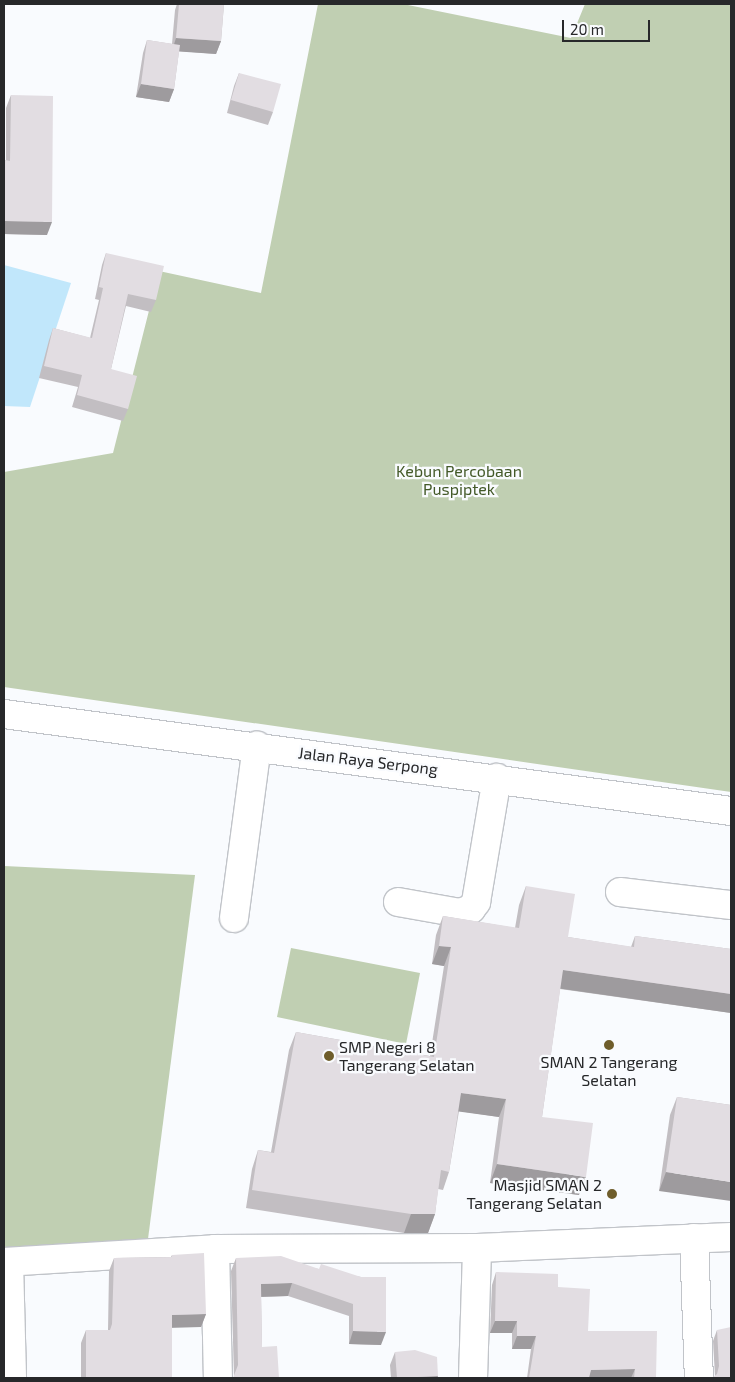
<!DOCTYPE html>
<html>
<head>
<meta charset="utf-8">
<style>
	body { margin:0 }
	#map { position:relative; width:735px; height:1382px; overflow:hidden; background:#f9fbfe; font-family:"Exo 2",sans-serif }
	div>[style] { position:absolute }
	.green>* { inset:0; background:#c0cfb2 }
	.water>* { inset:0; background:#c1e7fb }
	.roads { filter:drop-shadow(1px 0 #c1c4c9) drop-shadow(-1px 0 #c1c4c9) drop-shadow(0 1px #c1c4c9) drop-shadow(0 -1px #c1c4c9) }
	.minor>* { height:28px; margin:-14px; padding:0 14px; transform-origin:14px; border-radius:14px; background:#fff }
	.major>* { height:28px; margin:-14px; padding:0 14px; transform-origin:14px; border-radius:14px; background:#fff }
	.wall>* { inset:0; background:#c2bec2 }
	.shaded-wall>* { inset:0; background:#9e9b9e }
	.building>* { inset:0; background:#e2dde2 }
	.dots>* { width:14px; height:14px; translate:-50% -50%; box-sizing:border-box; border:2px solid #f9fbfe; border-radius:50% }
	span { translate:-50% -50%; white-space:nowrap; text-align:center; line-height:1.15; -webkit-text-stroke:4.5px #f9fbfe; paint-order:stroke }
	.park-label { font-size:16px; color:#435928 }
	.street-label { font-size:16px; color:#27282a }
	.poi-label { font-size:16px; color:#27282a }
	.left { translate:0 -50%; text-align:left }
	.right { translate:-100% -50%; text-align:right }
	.frame { position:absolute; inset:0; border:5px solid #27282a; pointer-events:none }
	.scale { position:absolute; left:562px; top:20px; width:88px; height:22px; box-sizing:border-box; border:2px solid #27282a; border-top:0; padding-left:6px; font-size:15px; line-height:18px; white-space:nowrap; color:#27282a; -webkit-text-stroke:4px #f9fbfe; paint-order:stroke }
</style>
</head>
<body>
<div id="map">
	<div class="green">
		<i style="clip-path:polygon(318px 4px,403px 4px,571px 38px,585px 4px,731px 4px,731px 792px,4px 687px,4px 472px,113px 453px,159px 271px,261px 293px)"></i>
		<i style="clip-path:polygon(4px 866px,195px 875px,148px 1239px,4px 1253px)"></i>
		<i style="clip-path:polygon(291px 948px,420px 973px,406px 1044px,277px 1017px)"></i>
	</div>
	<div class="water">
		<i style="clip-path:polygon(4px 265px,71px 283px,30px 407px,4px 406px)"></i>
	</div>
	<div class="roads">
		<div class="minor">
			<i style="left:620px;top:892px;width:112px;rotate:6.7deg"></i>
			<i style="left:398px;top:902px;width:63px;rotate:10.1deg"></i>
			<i style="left:460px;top:913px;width:12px;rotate:-20deg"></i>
			<i style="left:471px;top:909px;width:9px;rotate:-54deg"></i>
			<i style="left:476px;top:902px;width:126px;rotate:-80.4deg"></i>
			<i style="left:234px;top:918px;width:174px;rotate:-82.4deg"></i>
			<i style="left:694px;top:1238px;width:140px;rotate:88deg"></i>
			<i style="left:215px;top:1249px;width:129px;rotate:88.7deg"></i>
			<i style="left:4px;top:1262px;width:211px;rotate:-3.5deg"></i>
			<i style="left:215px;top:1249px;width:262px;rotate:-0.2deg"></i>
			<i style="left:477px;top:1248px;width:254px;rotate:-2.5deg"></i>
			<i style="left:9px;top:1262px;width:116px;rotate:88.5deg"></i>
			<i style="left:473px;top:1378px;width:130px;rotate:-88.2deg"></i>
		</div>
		<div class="major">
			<i style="left:4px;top:714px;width:733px;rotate:7.6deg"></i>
		</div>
	</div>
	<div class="wall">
		<i style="clip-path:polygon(177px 4px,224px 4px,221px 41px,216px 54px,179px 51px,174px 89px,169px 102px,136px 97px,143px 53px,147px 40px,172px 44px,175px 10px)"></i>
		<i style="clip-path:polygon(239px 73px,273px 112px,268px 125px,227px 113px,234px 86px)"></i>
		<i style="clip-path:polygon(11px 95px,47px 235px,4px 234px,4px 163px,5px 160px,6px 160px,6px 108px)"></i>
		<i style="clip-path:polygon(106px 253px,156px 300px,151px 312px,126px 306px,111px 369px,128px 409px,123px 421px,72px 407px,78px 387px,39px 378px,49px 340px,53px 328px,90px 338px,99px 300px,95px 299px,102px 265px)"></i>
		<i style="clip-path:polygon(526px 886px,568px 937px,631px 947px,635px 936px,731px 949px,731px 1013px,560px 989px,542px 1117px,579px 1195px,490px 1183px,499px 1117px,459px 1111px,449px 1172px,443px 1190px,438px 1189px,435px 1214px,428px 1233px,404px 1233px,246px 1208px,252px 1169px,258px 1150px,271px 1152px,289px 1050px,296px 1032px,430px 1056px,444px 966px,432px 964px,436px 935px,443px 916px,515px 928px,519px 905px)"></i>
		<i style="clip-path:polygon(677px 1097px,731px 1105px,659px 1191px,670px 1115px)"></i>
		<i style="clip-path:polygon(172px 1255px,206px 1314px,201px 1327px,172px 1327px,172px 1378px,81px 1378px,81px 1343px,86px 1330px,108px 1330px,109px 1271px,114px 1258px,171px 1257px)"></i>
		<i style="clip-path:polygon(236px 1258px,319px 1269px,361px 1277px,381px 1345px,349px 1344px,349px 1316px,288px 1296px,261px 1297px,262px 1347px,234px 1377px,231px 1271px)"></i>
		<i style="clip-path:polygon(496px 1272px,558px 1287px,588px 1331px,656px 1378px,527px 1378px,531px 1349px,512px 1349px,512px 1333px,490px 1333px,492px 1285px)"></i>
		<i style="clip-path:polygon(717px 1330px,731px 1378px,715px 1376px,713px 1341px)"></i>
		<i style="clip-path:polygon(395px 1352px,438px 1376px,437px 1378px,391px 1378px,390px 1365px)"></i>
	</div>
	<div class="shaded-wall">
		<i style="clip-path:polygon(176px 38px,221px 41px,216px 54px,172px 51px)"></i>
		<i style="clip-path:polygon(141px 84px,174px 89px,169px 102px,136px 97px)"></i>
		<i style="clip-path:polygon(4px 221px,52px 222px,47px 235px,4px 234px)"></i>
		<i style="clip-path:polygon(439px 946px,451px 947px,444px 966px,432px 964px)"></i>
		<i style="clip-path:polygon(563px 970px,731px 994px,731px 1013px,556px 988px)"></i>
		<i style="clip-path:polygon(461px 1093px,506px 1099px,499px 1117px,455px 1111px)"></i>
		<i style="clip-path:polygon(497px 1164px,586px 1177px,579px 1195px,490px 1183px)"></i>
		<i style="clip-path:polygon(666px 1172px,731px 1182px,731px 1201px,659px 1191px)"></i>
		<i style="clip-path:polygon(411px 1214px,435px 1214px,428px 1233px,404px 1233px)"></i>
		<i style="clip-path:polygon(292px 1283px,288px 1296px,256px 1297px,261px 1284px)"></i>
		<i style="clip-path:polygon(206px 1314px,201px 1327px,167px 1328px,172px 1315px)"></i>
		<i style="clip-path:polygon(495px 1321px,517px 1321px,512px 1333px,490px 1333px)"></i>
		<i style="clip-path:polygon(353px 1331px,386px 1332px,381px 1345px,349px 1344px)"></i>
		<i style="clip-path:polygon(517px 1336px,536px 1336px,531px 1349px,512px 1349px)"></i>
		<i style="clip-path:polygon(635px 1369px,631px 1378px,588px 1378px,591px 1370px)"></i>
		<i style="clip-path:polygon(438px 1376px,437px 1378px,406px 1378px)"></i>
	</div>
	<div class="building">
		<i style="clip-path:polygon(179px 4px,224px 4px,221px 41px,176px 38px)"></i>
		<i style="clip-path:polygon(147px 40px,180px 45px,174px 89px,141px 84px)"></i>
		<i style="clip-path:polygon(239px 73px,281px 84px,273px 112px,231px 100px)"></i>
		<i style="clip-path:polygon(11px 95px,53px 96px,52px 222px,4px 221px,5px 160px,10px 161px)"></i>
		<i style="clip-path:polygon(106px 253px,164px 266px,156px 300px,128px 294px,111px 369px,137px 376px,128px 409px,77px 395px,82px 375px,44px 366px,53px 328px,92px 338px,103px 288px,99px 287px)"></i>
		<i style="clip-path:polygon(526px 886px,575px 894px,568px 937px,634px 947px,635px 936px,731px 949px,731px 994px,563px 970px,542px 1117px,593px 1123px,586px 1177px,497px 1164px,506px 1099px,461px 1093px,449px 1172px,441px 1170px,435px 1214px,411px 1214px,252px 1190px,258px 1150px,274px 1153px,296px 1032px,434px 1057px,451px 947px,439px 946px,443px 916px,519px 928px)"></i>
		<i style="clip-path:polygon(677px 1097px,731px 1105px,731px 1182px,666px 1172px)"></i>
		<i style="clip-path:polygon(204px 1253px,206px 1314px,172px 1315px,172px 1378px,86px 1378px,86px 1330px,110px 1330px,112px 1324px,114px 1258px,172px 1257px,172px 1255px)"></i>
		<i style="clip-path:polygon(281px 1256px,319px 1269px,321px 1264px,361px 1277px,386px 1277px,386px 1332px,353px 1331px,353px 1304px,292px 1283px,261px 1284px,262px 1347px,277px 1346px,279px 1378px,233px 1378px,238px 1365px,236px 1258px)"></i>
		<i style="clip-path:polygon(496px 1272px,558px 1274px,558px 1287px,590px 1289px,588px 1331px,657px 1331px,656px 1378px,634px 1378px,635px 1369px,591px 1370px,589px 1378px,529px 1378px,536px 1336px,517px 1336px,517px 1321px,495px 1321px)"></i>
		<i style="clip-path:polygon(731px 1327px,731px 1378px,712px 1378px,717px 1374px,719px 1366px,717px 1330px)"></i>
		<i style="clip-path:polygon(415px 1350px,437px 1357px,438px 1376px,397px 1378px,395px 1352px)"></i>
	</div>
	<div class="dots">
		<i style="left:609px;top:1045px;background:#6f5d2b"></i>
		<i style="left:329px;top:1056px;background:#6f5d2b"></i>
		<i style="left:612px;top:1194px;background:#6f5d2b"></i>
	</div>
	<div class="park-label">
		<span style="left:459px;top:480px">Kebun Percobaan<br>Puspiptek</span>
	</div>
	<div class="street-label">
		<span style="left:368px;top:761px;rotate:7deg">Jalan Raya Serpong</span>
	</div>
	<div class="poi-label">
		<span class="left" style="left:339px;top:1056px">SMP Negeri 8<br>Tangerang Selatan</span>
		<span style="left:609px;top:1071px">SMAN 2 Tangerang<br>Selatan</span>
		<span class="right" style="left:602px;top:1194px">Masjid SMAN 2<br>Tangerang Selatan</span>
	</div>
	<div class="frame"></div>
	<div class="scale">20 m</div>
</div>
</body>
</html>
